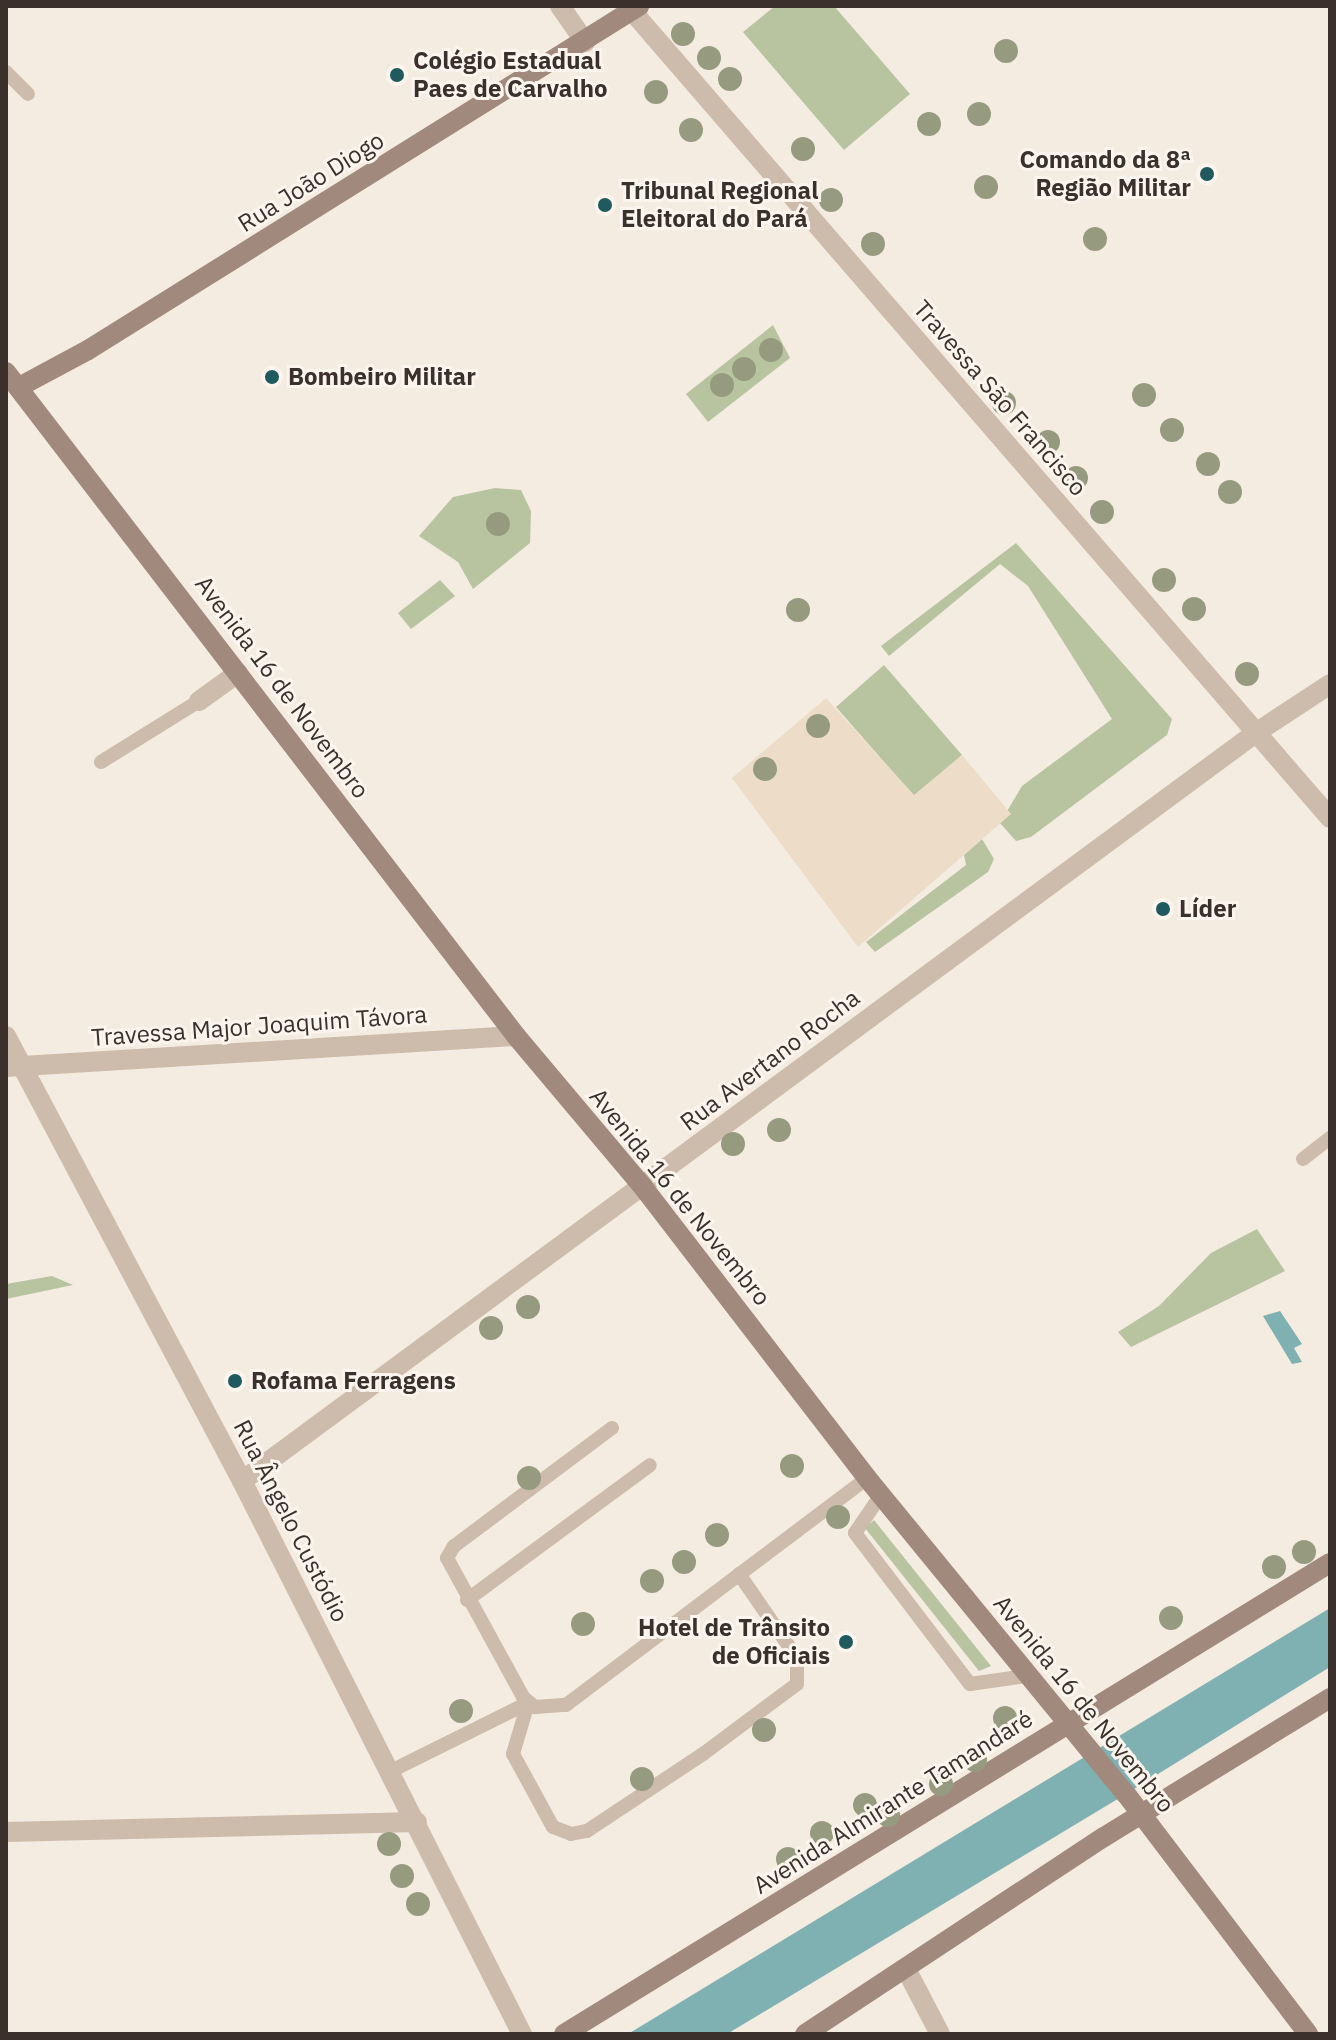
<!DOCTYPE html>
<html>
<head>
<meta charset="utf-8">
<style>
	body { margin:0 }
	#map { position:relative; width:1336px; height:2040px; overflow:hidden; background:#f4ebe1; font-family:"IBM Plex Sans",sans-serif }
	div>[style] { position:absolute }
	.green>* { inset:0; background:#b8c4a0 }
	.plaza>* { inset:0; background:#ecdcc8 }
	.water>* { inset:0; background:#7fb0b2 }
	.lane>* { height:14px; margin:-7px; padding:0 7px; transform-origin:7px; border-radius:7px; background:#cdbbac }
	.street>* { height:20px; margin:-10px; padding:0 10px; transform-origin:10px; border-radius:10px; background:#cdbbac }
	.secondary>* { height:20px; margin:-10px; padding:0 10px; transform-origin:10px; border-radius:10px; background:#a18a7d }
	.trees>* { width:24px; height:24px; margin:-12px; border-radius:50%; background:#969b7f }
	.dots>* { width:22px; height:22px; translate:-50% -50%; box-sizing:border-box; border:4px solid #fbf5ee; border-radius:50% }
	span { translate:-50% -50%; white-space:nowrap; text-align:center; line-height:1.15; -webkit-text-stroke:6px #fbf5ee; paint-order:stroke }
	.poi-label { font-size:24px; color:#3b302b; font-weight:700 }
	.left { translate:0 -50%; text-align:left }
	.right { translate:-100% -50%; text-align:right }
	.street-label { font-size:24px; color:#3b302b }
	.frame { position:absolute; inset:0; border:8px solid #3b302b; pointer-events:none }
</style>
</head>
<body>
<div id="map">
	<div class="green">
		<i style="clip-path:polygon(775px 6px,834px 6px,910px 94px,844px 150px,743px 32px)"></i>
		<i style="clip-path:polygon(773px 325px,790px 358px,708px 422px,686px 394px)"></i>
		<i style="clip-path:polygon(495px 488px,521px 490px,531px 511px,530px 543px,473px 589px,458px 562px,419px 536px,453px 497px)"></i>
		<i style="clip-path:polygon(1016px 543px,1172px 719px,1167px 735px,1031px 837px,1016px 841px,1000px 823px,1022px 786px,1112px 719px,1028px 586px,1000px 564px,889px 656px,881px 646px)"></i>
		<i style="clip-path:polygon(440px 580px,455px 596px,411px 629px,398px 613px)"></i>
		<i style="clip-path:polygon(884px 665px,962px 755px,914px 796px,836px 707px)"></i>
		<i style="clip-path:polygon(982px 839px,994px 859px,988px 872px,875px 952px,866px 942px,966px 865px,964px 855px)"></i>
		<i style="clip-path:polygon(1257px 1229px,1285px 1271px,1131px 1347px,1118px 1332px,1159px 1306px,1211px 1253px)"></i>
		<i style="clip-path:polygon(52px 1276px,73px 1285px,6px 1299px,6px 1284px)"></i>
		<i style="clip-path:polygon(874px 1520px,991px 1666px,979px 1671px,865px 1528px)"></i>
	</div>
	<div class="plaza">
		<i style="clip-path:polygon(826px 698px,914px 795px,962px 755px,1011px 814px,858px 947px,732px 778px)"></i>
	</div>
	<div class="water">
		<i style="clip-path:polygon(1280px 1311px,1302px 1344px,1294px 1348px,1302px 1362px,1292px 1364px,1263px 1316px)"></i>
		<i style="clip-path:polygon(1330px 1608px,1330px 1667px,1126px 1794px,727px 2034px,628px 2034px)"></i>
	</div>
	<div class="lane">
		<i style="left:6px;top:72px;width:31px;rotate:45deg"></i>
		<i style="left:101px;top:762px;width:115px;rotate:-31.9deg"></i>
		<i style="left:1303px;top:1159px;width:34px;rotate:-38deg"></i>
		<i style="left:612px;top:1428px;width:197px;rotate:143.2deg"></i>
		<i style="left:454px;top:1546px;width:14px;rotate:120deg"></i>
		<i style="left:447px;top:1558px;width:158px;rotate:61.3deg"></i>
		<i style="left:523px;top:1697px;width:16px;rotate:40deg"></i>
		<i style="left:535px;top:1707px;width:31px;rotate:-4deg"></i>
		<i style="left:566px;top:1705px;width:377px;rotate:-37deg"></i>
		<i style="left:881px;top:1495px;width:46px;rotate:124.4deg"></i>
		<i style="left:855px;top:1533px;width:190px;rotate:52.7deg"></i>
		<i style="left:970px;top:1684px;width:57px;rotate:-8.1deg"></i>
		<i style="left:467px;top:1600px;width:227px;rotate:-36.4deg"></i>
		<i style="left:528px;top:1703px;width:53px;rotate:106.4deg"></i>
		<i style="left:513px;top:1754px;width:83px;rotate:61.3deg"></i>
		<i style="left:553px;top:1827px;width:19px;rotate:21deg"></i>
		<i style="left:571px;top:1834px;width:16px;rotate:-11deg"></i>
		<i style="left:587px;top:1831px;width:139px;rotate:-33.6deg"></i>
		<i style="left:703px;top:1754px;width:117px;rotate:-36.7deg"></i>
		<i style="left:797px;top:1684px;width:26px;rotate:-90deg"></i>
		<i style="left:797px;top:1658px;width:102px;rotate:-124.6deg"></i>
		<i style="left:391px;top:1771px;width:153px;rotate:-26.4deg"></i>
	</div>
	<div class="street">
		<i style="left:560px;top:6px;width:44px;rotate:55.2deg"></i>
		<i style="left:632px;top:11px;width:1067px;rotate:49.14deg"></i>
		<i style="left:199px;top:701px;width:48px;rotate:-35.7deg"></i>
		<i style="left:6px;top:1036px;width:504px;rotate:62.06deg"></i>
		<i style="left:242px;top:1481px;width:620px;rotate:63.15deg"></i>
		<i style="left:6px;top:1067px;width:511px;rotate:-3.48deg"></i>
		<i style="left:242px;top:1481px;width:1258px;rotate:-36.43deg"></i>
		<i style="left:1254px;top:734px;width:91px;rotate:-33.3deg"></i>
		<i style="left:6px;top:1832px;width:411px;rotate:-1.4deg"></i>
		<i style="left:906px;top:1969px;width:73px;rotate:62.4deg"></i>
	</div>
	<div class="secondary">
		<i style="left:6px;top:372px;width:837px;rotate:52.47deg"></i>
		<i style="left:516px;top:1036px;width:197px;rotate:49.9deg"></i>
		<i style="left:643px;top:1187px;width:367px;rotate:52.4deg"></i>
		<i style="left:867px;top:1478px;width:409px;rotate:50.7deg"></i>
		<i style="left:1126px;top:1794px;width:301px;rotate:52.8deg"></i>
		<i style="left:19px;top:387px;width:78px;rotate:-28.2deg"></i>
		<i style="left:88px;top:350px;width:650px;rotate:-31.98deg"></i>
		<i style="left:564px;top:2034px;width:899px;rotate:-31.59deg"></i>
		<i style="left:805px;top:2034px;width:358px;rotate:-33.4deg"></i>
		<i style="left:1104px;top:1837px;width:265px;rotate:-31.6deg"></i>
	</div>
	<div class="trees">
		<i style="left:683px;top:34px"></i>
		<i style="left:1006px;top:51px"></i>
		<i style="left:709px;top:58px"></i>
		<i style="left:730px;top:79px"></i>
		<i style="left:656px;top:92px"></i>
		<i style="left:979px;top:114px"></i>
		<i style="left:929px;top:124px"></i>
		<i style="left:691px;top:130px"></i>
		<i style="left:803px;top:149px"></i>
		<i style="left:986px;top:187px"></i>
		<i style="left:831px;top:200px"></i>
		<i style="left:1095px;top:239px"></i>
		<i style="left:873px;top:244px"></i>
		<i style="left:771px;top:350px"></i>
		<i style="left:744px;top:369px"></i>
		<i style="left:722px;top:385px"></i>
		<i style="left:1144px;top:395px"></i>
		<i style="left:1004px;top:403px"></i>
		<i style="left:1172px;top:430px"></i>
		<i style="left:1048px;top:442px"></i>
		<i style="left:1208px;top:464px"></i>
		<i style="left:1076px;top:478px"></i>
		<i style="left:1230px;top:492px"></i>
		<i style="left:1102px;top:512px"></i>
		<i style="left:498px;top:524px"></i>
		<i style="left:1164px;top:580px"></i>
		<i style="left:1194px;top:609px"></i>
		<i style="left:798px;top:610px"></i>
		<i style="left:1247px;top:674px"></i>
		<i style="left:818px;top:726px"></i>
		<i style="left:765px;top:769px"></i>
		<i style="left:779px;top:1130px"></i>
		<i style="left:733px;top:1144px"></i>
		<i style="left:528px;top:1307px"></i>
		<i style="left:491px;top:1328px"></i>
		<i style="left:792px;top:1466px"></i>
		<i style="left:529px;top:1478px"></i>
		<i style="left:838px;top:1517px"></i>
		<i style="left:717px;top:1535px"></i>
		<i style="left:1304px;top:1552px"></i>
		<i style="left:684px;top:1562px"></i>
		<i style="left:1274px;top:1567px"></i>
		<i style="left:652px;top:1581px"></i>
		<i style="left:1171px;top:1618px"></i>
		<i style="left:583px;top:1624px"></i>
		<i style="left:461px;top:1711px"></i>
		<i style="left:1005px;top:1718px"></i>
		<i style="left:764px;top:1730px"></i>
		<i style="left:975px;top:1760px"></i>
		<i style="left:642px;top:1779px"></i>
		<i style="left:941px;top:1784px"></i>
		<i style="left:865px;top:1805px"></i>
		<i style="left:888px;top:1815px"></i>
		<i style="left:822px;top:1833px"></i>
		<i style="left:389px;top:1844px"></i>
		<i style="left:788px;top:1859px"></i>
		<i style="left:402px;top:1876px"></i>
		<i style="left:418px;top:1904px"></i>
	</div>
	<div class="dots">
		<i style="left:397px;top:75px;background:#1f5a5e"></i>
		<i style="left:1207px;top:174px;background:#1f5a5e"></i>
		<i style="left:605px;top:205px;background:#1f5a5e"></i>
		<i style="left:272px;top:377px;background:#1f5a5e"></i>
		<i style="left:1163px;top:909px;background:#1f5a5e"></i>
		<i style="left:235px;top:1381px;background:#1f5a5e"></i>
		<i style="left:846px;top:1642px;background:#1f5a5e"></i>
	</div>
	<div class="poi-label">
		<span class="left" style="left:413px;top:75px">Colégio Estadual<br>Paes de Carvalho</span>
		<span class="right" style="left:1191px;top:174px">Comando da 8ª<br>Região Militar</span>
		<span class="left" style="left:621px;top:205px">Tribunal Regional<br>Eleitoral do Pará</span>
		<span class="left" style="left:288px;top:377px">Bombeiro Militar</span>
		<span class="left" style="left:1179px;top:909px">Líder</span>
		<span class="left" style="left:251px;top:1381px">Rofama Ferragens</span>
		<span class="right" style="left:830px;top:1642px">Hotel de Trânsito<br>de Oficiais</span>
	</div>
	<div class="street-label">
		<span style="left:311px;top:182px;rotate:-32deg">Rua João Diogo</span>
		<span style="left:1000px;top:398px;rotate:49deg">Travessa São Francisco</span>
		<span style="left:282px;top:687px;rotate:53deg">Avenida 16 de Novembro</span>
		<span style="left:259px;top:1026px;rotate:-4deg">Travessa Major Joaquim Távora</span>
		<span style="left:770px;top:1060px;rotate:-37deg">Rua Avertano Rocha</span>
		<span style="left:680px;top:1197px;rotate:51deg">Avenida 16 de Novembro</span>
		<span style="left:291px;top:1521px;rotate:63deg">Rua Ângelo Custódio</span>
		<span style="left:1084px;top:1704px;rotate:51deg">Avenida 16 de Novembro</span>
		<span style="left:893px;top:1802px;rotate:-32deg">Avenida Almirante Tamandaré</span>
	</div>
	<div class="frame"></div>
</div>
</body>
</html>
